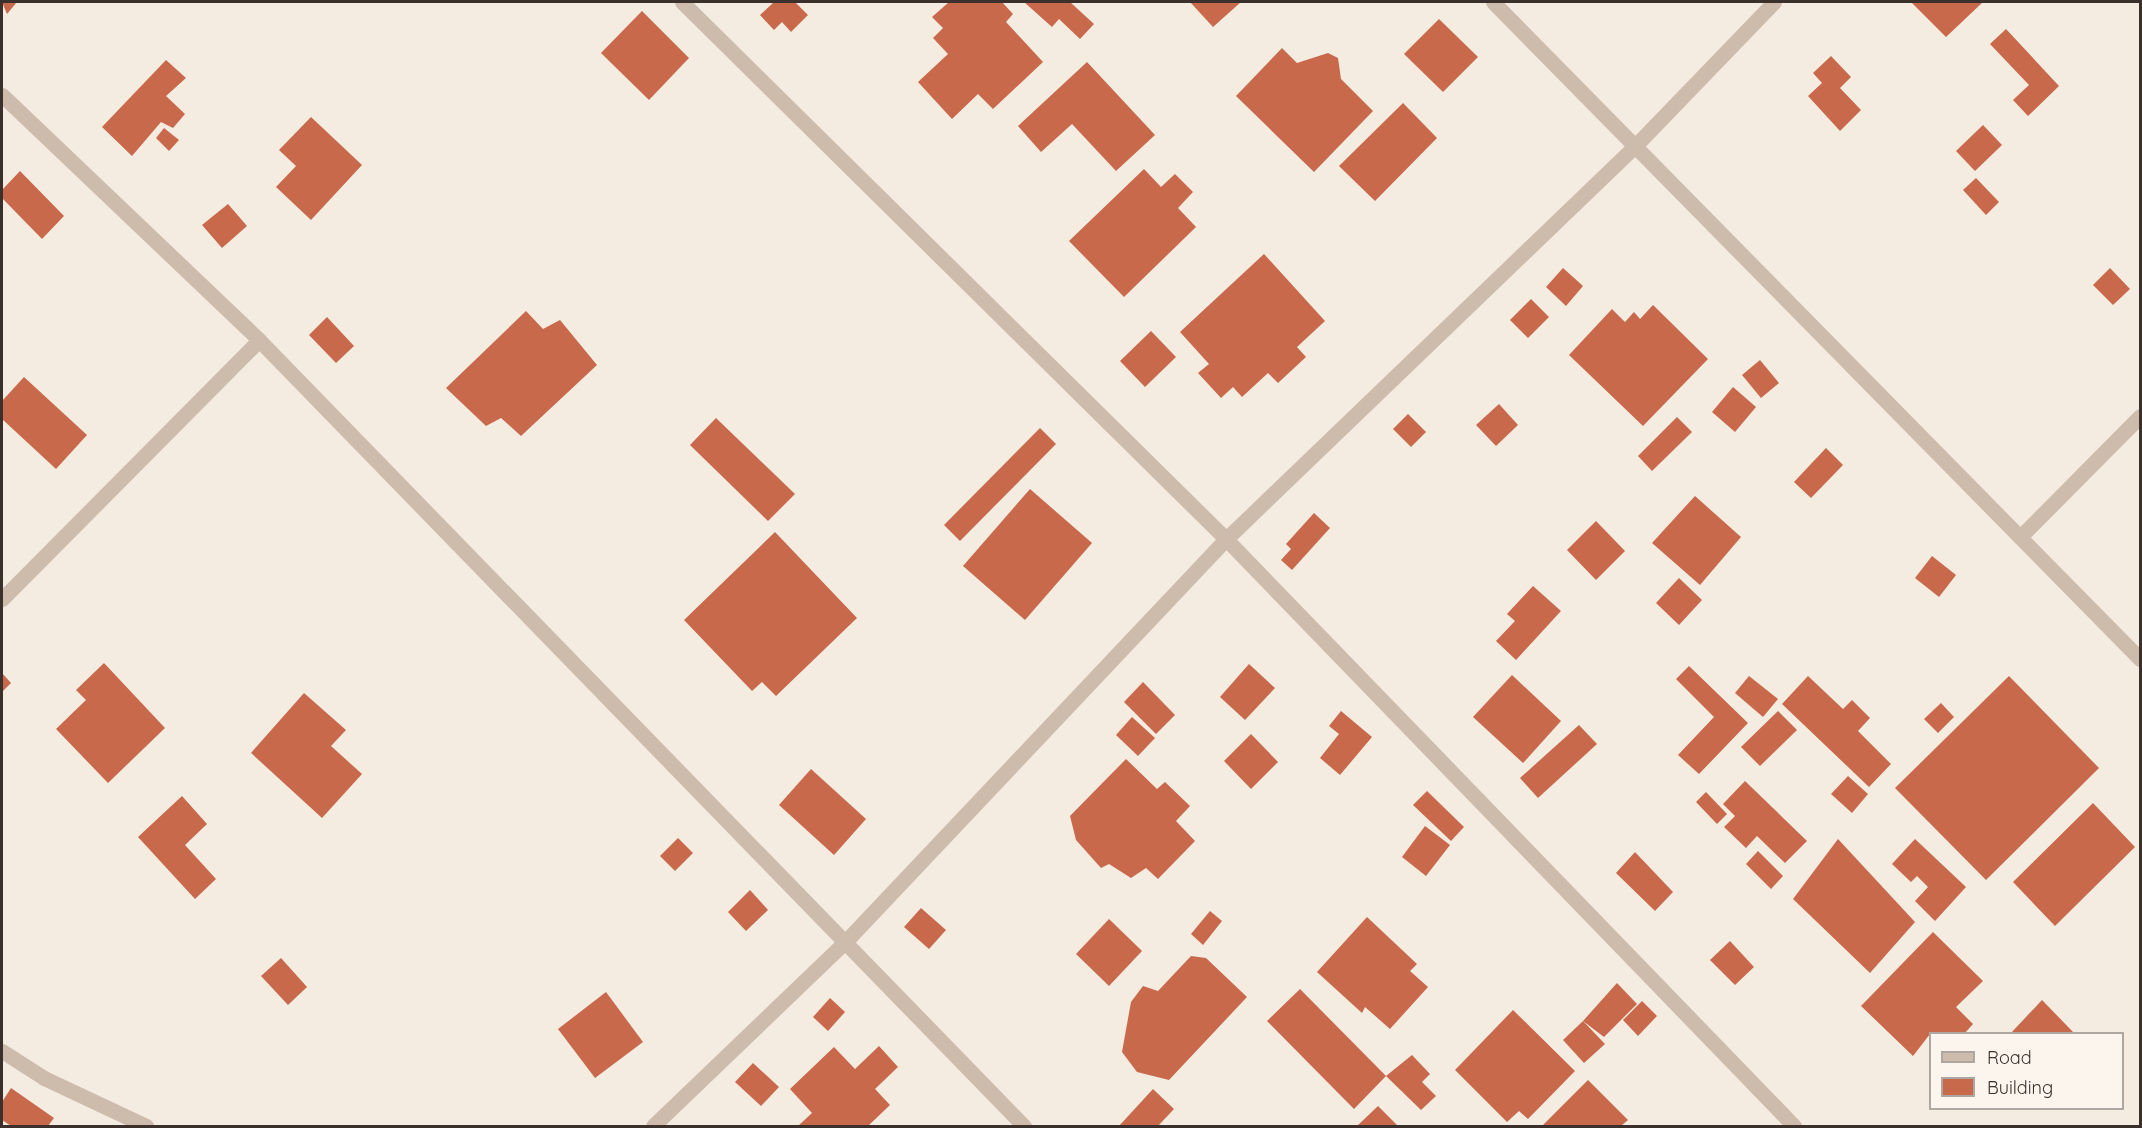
<!DOCTYPE html>
<html>
<head>
<meta charset="utf-8">
<style>
	body { margin:0 }
	#map { position:relative; width:2142px; height:1128px; overflow:hidden; background:#f4ebe1; font-family:Quicksand,sans-serif }
	div>[style] { position:absolute }
	.building>* { inset:0; background:#c8694b }
	.minor>* { height:15px; margin:-7.5px; padding:0 7.5px; transform-origin:7.5px; border-radius:7.5px; background:#cdbbac }
	span { translate:-50% -50%; white-space:nowrap; text-align:center; line-height:1.15; -webkit-text-stroke:6px #fbf5ee; paint-order:stroke }
	.frame { position:absolute; inset:0; border:3px solid #3b302b; pointer-events:none }
	.legend { position:absolute; left:1929px; top:1032px; width:195px; height:78px; box-sizing:border-box; background:#fbf5ee; border:2px solid #aea6a0; margin:0; padding:8px 10px; list-style:none; font-size:18px; color:#3b302b }
	.legend li { display:flex; align-items:center; gap:12px; height:30px }
	.legend b { width:30px; border:2px solid #aea6a0 }
</style>
</head>
<body>
<div id="map">
	<div class="building">
		<i style="clip-path:polygon(2px 2px,17px 2px,7px 14px)"></i>
		<i style="clip-path:polygon(774px 2px,795px 2px,808px 15px,791px 32px,782px 22px,774px 30px,760px 15px)"></i>
		<i style="clip-path:polygon(949px 2px,1002px 2px,1013px 14px,1006px 22px,1043px 62px,993px 109px,978px 94px,952px 119px,918px 82px,948px 54px,933px 38px,943px 28px,932px 17px)"></i>
		<i style="clip-path:polygon(1024px 2px,1070px 2px,1094px 24px,1080px 39px,1059px 19px,1052px 27px)"></i>
		<i style="clip-path:polygon(1190px 2px,1241px 2px,1213px 27px)"></i>
		<i style="clip-path:polygon(1911px 2px,1983px 2px,1946px 37px)"></i>
		<i style="clip-path:polygon(642px 11px,689px 58px,649px 100px,601px 53px)"></i>
		<i style="clip-path:polygon(1439px 19px,1478px 57px,1443px 92px,1404px 54px)"></i>
		<i style="clip-path:polygon(2006px 29px,2059px 86px,2028px 116px,2013px 100px,2029px 85px,1990px 44px)"></i>
		<i style="clip-path:polygon(1282px 48px,1297px 63px,1328px 53px,1338px 58px,1341px 79px,1373px 111px,1314px 172px,1236px 96px)"></i>
		<i style="clip-path:polygon(1831px 56px,1851px 77px,1840px 88px,1861px 110px,1840px 131px,1808px 96px,1822px 83px,1813px 73px)"></i>
		<i style="clip-path:polygon(166px 60px,186px 78px,166px 96px,185px 114px,173px 128px,161px 122px,132px 156px,102px 127px)"></i>
		<i style="clip-path:polygon(1087px 62px,1155px 135px,1116px 171px,1072px 124px,1041px 152px,1018px 126px)"></i>
		<i style="clip-path:polygon(1403px 103px,1437px 138px,1375px 201px,1339px 166px)"></i>
		<i style="clip-path:polygon(311px 117px,362px 165px,311px 220px,276px 187px,296px 166px,279px 150px)"></i>
		<i style="clip-path:polygon(1983px 125px,2002px 145px,1975px 171px,1956px 151px)"></i>
		<i style="clip-path:polygon(164px 128px,179px 140px,169px 151px,156px 138px)"></i>
		<i style="clip-path:polygon(1144px 169px,1161px 187px,1175px 174px,1193px 192px,1178px 208px,1196px 227px,1124px 297px,1069px 241px)"></i>
		<i style="clip-path:polygon(20px 171px,64px 216px,42px 239px,2px 198px,2px 190px)"></i>
		<i style="clip-path:polygon(1976px 178px,1999px 202px,1986px 215px,1963px 190px)"></i>
		<i style="clip-path:polygon(228px 204px,247px 226px,222px 248px,202px 225px)"></i>
		<i style="clip-path:polygon(1264px 254px,1325px 321px,1297px 347px,1306px 357px,1278px 383px,1268px 373px,1242px 397px,1233px 387px,1221px 398px,1198px 373px,1209px 364px,1180px 332px)"></i>
		<i style="clip-path:polygon(1563px 268px,1583px 286px,1566px 306px,1546px 287px)"></i>
		<i style="clip-path:polygon(2110px 268px,2130px 289px,2113px 305px,2093px 285px)"></i>
		<i style="clip-path:polygon(1531px 299px,1549px 317px,1528px 338px,1510px 320px)"></i>
		<i style="clip-path:polygon(1653px 305px,1708px 359px,1643px 426px,1569px 355px,1612px 309px,1625px 322px,1634px 312px,1640px 319px)"></i>
		<i style="clip-path:polygon(526px 311px,543px 329px,560px 320px,597px 365px,521px 436px,501px 418px,486px 426px,446px 388px)"></i>
		<i style="clip-path:polygon(327px 317px,354px 346px,336px 363px,309px 335px)"></i>
		<i style="clip-path:polygon(1151px 331px,1176px 357px,1145px 387px,1120px 361px)"></i>
		<i style="clip-path:polygon(1760px 360px,1779px 383px,1761px 398px,1742px 375px)"></i>
		<i style="clip-path:polygon(24px 377px,87px 435px,56px 469px,2px 419px,2px 401px)"></i>
		<i style="clip-path:polygon(1733px 387px,1756px 407px,1735px 432px,1712px 412px)"></i>
		<i style="clip-path:polygon(1499px 404px,1518px 425px,1496px 446px,1476px 425px)"></i>
		<i style="clip-path:polygon(1408px 414px,1426px 432px,1411px 447px,1393px 429px)"></i>
		<i style="clip-path:polygon(1677px 417px,1692px 432px,1652px 471px,1638px 456px)"></i>
		<i style="clip-path:polygon(716px 418px,795px 494px,768px 521px,690px 445px)"></i>
		<i style="clip-path:polygon(1040px 428px,1056px 444px,960px 541px,944px 525px)"></i>
		<i style="clip-path:polygon(1826px 448px,1843px 465px,1811px 498px,1794px 482px)"></i>
		<i style="clip-path:polygon(1030px 489px,1092px 543px,1025px 620px,963px 566px)"></i>
		<i style="clip-path:polygon(1695px 496px,1741px 537px,1700px 585px,1652px 543px)"></i>
		<i style="clip-path:polygon(1314px 513px,1330px 528px,1292px 570px,1281px 560px,1291px 549px,1286px 544px)"></i>
		<i style="clip-path:polygon(1596px 521px,1625px 551px,1596px 580px,1567px 550px)"></i>
		<i style="clip-path:polygon(775px 532px,857px 618px,776px 696px,762px 682px,752px 691px,684px 620px)"></i>
		<i style="clip-path:polygon(1932px 556px,1956px 575px,1939px 597px,1915px 578px)"></i>
		<i style="clip-path:polygon(1679px 578px,1702px 600px,1679px 625px,1656px 603px)"></i>
		<i style="clip-path:polygon(1533px 586px,1561px 611px,1516px 660px,1496px 641px,1515px 621px,1507px 614px)"></i>
		<i style="clip-path:polygon(104px 663px,165px 728px,108px 783px,56px 729px,86px 700px,76px 690px)"></i>
		<i style="clip-path:polygon(1249px 664px,1275px 688px,1245px 720px,1220px 697px)"></i>
		<i style="clip-path:polygon(1689px 666px,1748px 723px,1699px 774px,1678px 755px,1714px 717px,1676px 679px)"></i>
		<i style="clip-path:polygon(2px 673px,11px 683px,2px 692px)"></i>
		<i style="clip-path:polygon(1512px 675px,1561px 721px,1523px 763px,1473px 717px)"></i>
		<i style="clip-path:polygon(1749px 676px,1778px 699px,1763px 717px,1735px 693px)"></i>
		<i style="clip-path:polygon(1808px 676px,1843px 709px,1852px 700px,1870px 718px,1858px 731px,1891px 764px,1869px 787px,1782px 704px)"></i>
		<i style="clip-path:polygon(2009px 676px,2099px 768px,1986px 880px,1895px 788px)"></i>
		<i style="clip-path:polygon(1143px 682px,1175px 715px,1156px 734px,1124px 702px)"></i>
		<i style="clip-path:polygon(304px 693px,346px 730px,331px 746px,362px 774px,322px 818px,251px 753px)"></i>
		<i style="clip-path:polygon(1941px 703px,1954px 717px,1938px 733px,1924px 719px)"></i>
		<i style="clip-path:polygon(1341px 711px,1372px 737px,1340px 775px,1320px 758px,1339px 734px,1329px 726px)"></i>
		<i style="clip-path:polygon(1778px 711px,1797px 730px,1760px 766px,1741px 747px)"></i>
		<i style="clip-path:polygon(1132px 717px,1155px 738px,1138px 756px,1116px 735px)"></i>
		<i style="clip-path:polygon(1579px 725px,1597px 744px,1538px 798px,1520px 778px)"></i>
		<i style="clip-path:polygon(1251px 734px,1278px 762px,1251px 789px,1224px 761px)"></i>
		<i style="clip-path:polygon(1126px 759px,1157px 789px,1165px 782px,1190px 806px,1176px 821px,1195px 841px,1158px 879px,1146px 868px,1131px 878px,1109px 864px,1101px 868px,1076px 840px,1070px 816px)"></i>
		<i style="clip-path:polygon(811px 769px,866px 819px,834px 855px,779px 805px)"></i>
		<i style="clip-path:polygon(1848px 776px,1868px 794px,1852px 813px,1831px 794px)"></i>
		<i style="clip-path:polygon(1745px 781px,1807px 841px,1785px 863px,1757px 836px,1746px 848px,1724px 827px,1735px 816px,1723px 804px)"></i>
		<i style="clip-path:polygon(1427px 791px,1464px 827px,1451px 841px,1413px 805px)"></i>
		<i style="clip-path:polygon(1706px 792px,1727px 814px,1717px 824px,1696px 802px)"></i>
		<i style="clip-path:polygon(182px 796px,207px 824px,185px 845px,216px 879px,195px 899px,138px 837px)"></i>
		<i style="clip-path:polygon(2093px 803px,2135px 847px,2055px 926px,2013px 882px)"></i>
		<i style="clip-path:polygon(1425px 826px,1450px 845px,1426px 876px,1402px 857px)"></i>
		<i style="clip-path:polygon(678px 838px,693px 853px,675px 871px,660px 856px)"></i>
		<i style="clip-path:polygon(1838px 839px,1915px 922px,1870px 973px,1793px 899px)"></i>
		<i style="clip-path:polygon(1915px 839px,1966px 887px,1935px 921px,1915px 901px,1928px 887px,1917px 876px,1911px 882px,1892px 864px)"></i>
		<i style="clip-path:polygon(1758px 851px,1783px 876px,1771px 889px,1746px 864px)"></i>
		<i style="clip-path:polygon(1635px 852px,1673px 892px,1655px 911px,1616px 873px)"></i>
		<i style="clip-path:polygon(750px 890px,768px 910px,746px 931px,728px 912px)"></i>
		<i style="clip-path:polygon(921px 908px,946px 930px,929px 949px,904px 927px)"></i>
		<i style="clip-path:polygon(1210px 911px,1222px 921px,1203px 945px,1191px 934px)"></i>
		<i style="clip-path:polygon(1367px 917px,1417px 964px,1410px 971px,1428px 987px,1390px 1029px,1365px 1007px,1362px 1013px,1317px 972px)"></i>
		<i style="clip-path:polygon(1109px 919px,1142px 951px,1109px 986px,1076px 954px)"></i>
		<i style="clip-path:polygon(1933px 932px,1983px 981px,1956px 1007px,1973px 1024px,1964px 1034px,1930px 1034px,1913px 1056px,1861px 1006px)"></i>
		<i style="clip-path:polygon(1730px 941px,1754px 967px,1735px 985px,1710px 960px)"></i>
		<i style="clip-path:polygon(1191px 956px,1206px 958px,1247px 997px,1169px 1080px,1137px 1072px,1122px 1052px,1131px 1002px,1143px 986px,1158px 991px)"></i>
		<i style="clip-path:polygon(281px 958px,307px 987px,288px 1005px,261px 976px)"></i>
		<i style="clip-path:polygon(1617px 983px,1637px 1004px,1604px 1037px,1583px 1021px)"></i>
		<i style="clip-path:polygon(1300px 989px,1386px 1076px,1354px 1109px,1267px 1021px)"></i>
		<i style="clip-path:polygon(606px 992px,643px 1042px,595px 1078px,558px 1029px)"></i>
		<i style="clip-path:polygon(830px 998px,845px 1012px,828px 1031px,813px 1017px)"></i>
		<i style="clip-path:polygon(2042px 1000px,2075px 1034px,2010px 1034px)"></i>
		<i style="clip-path:polygon(1642px 1001px,1657px 1016px,1638px 1036px,1623px 1020px)"></i>
		<i style="clip-path:polygon(1513px 1010px,1575px 1071px,1528px 1119px,1519px 1111px,1507px 1122px,1455px 1070px)"></i>
		<i style="clip-path:polygon(1583px 1021px,1605px 1044px,1584px 1063px,1563px 1040px)"></i>
		<i style="clip-path:polygon(879px 1046px,898px 1067px,875px 1089px,890px 1105px,868px 1126px,798px 1126px,812px 1113px,790px 1089px,834px 1047px,855px 1069px)"></i>
		<i style="clip-path:polygon(1412px 1055px,1430px 1074px,1422px 1082px,1436px 1096px,1421px 1110px,1386px 1076px)"></i>
		<i style="clip-path:polygon(753px 1063px,779px 1087px,761px 1106px,735px 1082px)"></i>
		<i style="clip-path:polygon(1588px 1080px,1628px 1120px,1621px 1126px,1542px 1126px)"></i>
		<i style="clip-path:polygon(11px 1088px,54px 1118px,48px 1126px,11px 1126px,2px 1120px,2px 1102px)"></i>
		<i style="clip-path:polygon(1153px 1089px,1174px 1109px,1158px 1126px,1119px 1126px)"></i>
		<i style="clip-path:polygon(1378px 1106px,1398px 1126px,1357px 1126px)"></i>
	</div>
	<div class="minor">
		<i style="left:682px;top:2px;width:764px;rotate:44.63deg"></i>
		<i style="left:1226px;top:539px;width:817px;rotate:45.94deg"></i>
		<i style="left:1493px;top:2px;width:922px;rotate:45.44deg"></i>
		<i style="left:2px;top:95px;width:355px;rotate:43.6deg"></i>
		<i style="left:259px;top:340px;width:1097px;rotate:45.78deg"></i>
		<i style="left:2020px;top:537px;width:170px;rotate:-45.2deg"></i>
		<i style="left:2px;top:599px;width:365px;rotate:-45.2deg"></i>
		<i style="left:2px;top:1051px;width:50px;rotate:32.7deg"></i>
		<i style="left:44px;top:1078px;width:113px;rotate:25.2deg"></i>
		<i style="left:653px;top:1126px;width:266px;rotate:-43.8deg"></i>
		<i style="left:845px;top:942px;width:555px;rotate:-46.61deg"></i>
		<i style="left:1226px;top:539px;width:567px;rotate:-43.86deg"></i>
		<i style="left:1635px;top:146px;width:200px;rotate:-46deg"></i>
	</div>
	<div class="frame"></div>
	<ul class="legend">
	<li><b style="height:8px;background:#cdbbac"></b>Road</li>
	<li><b style="height:16px;background:#c8694b"></b>Building</li>
	</ul>
</div>
</body>
</html>
